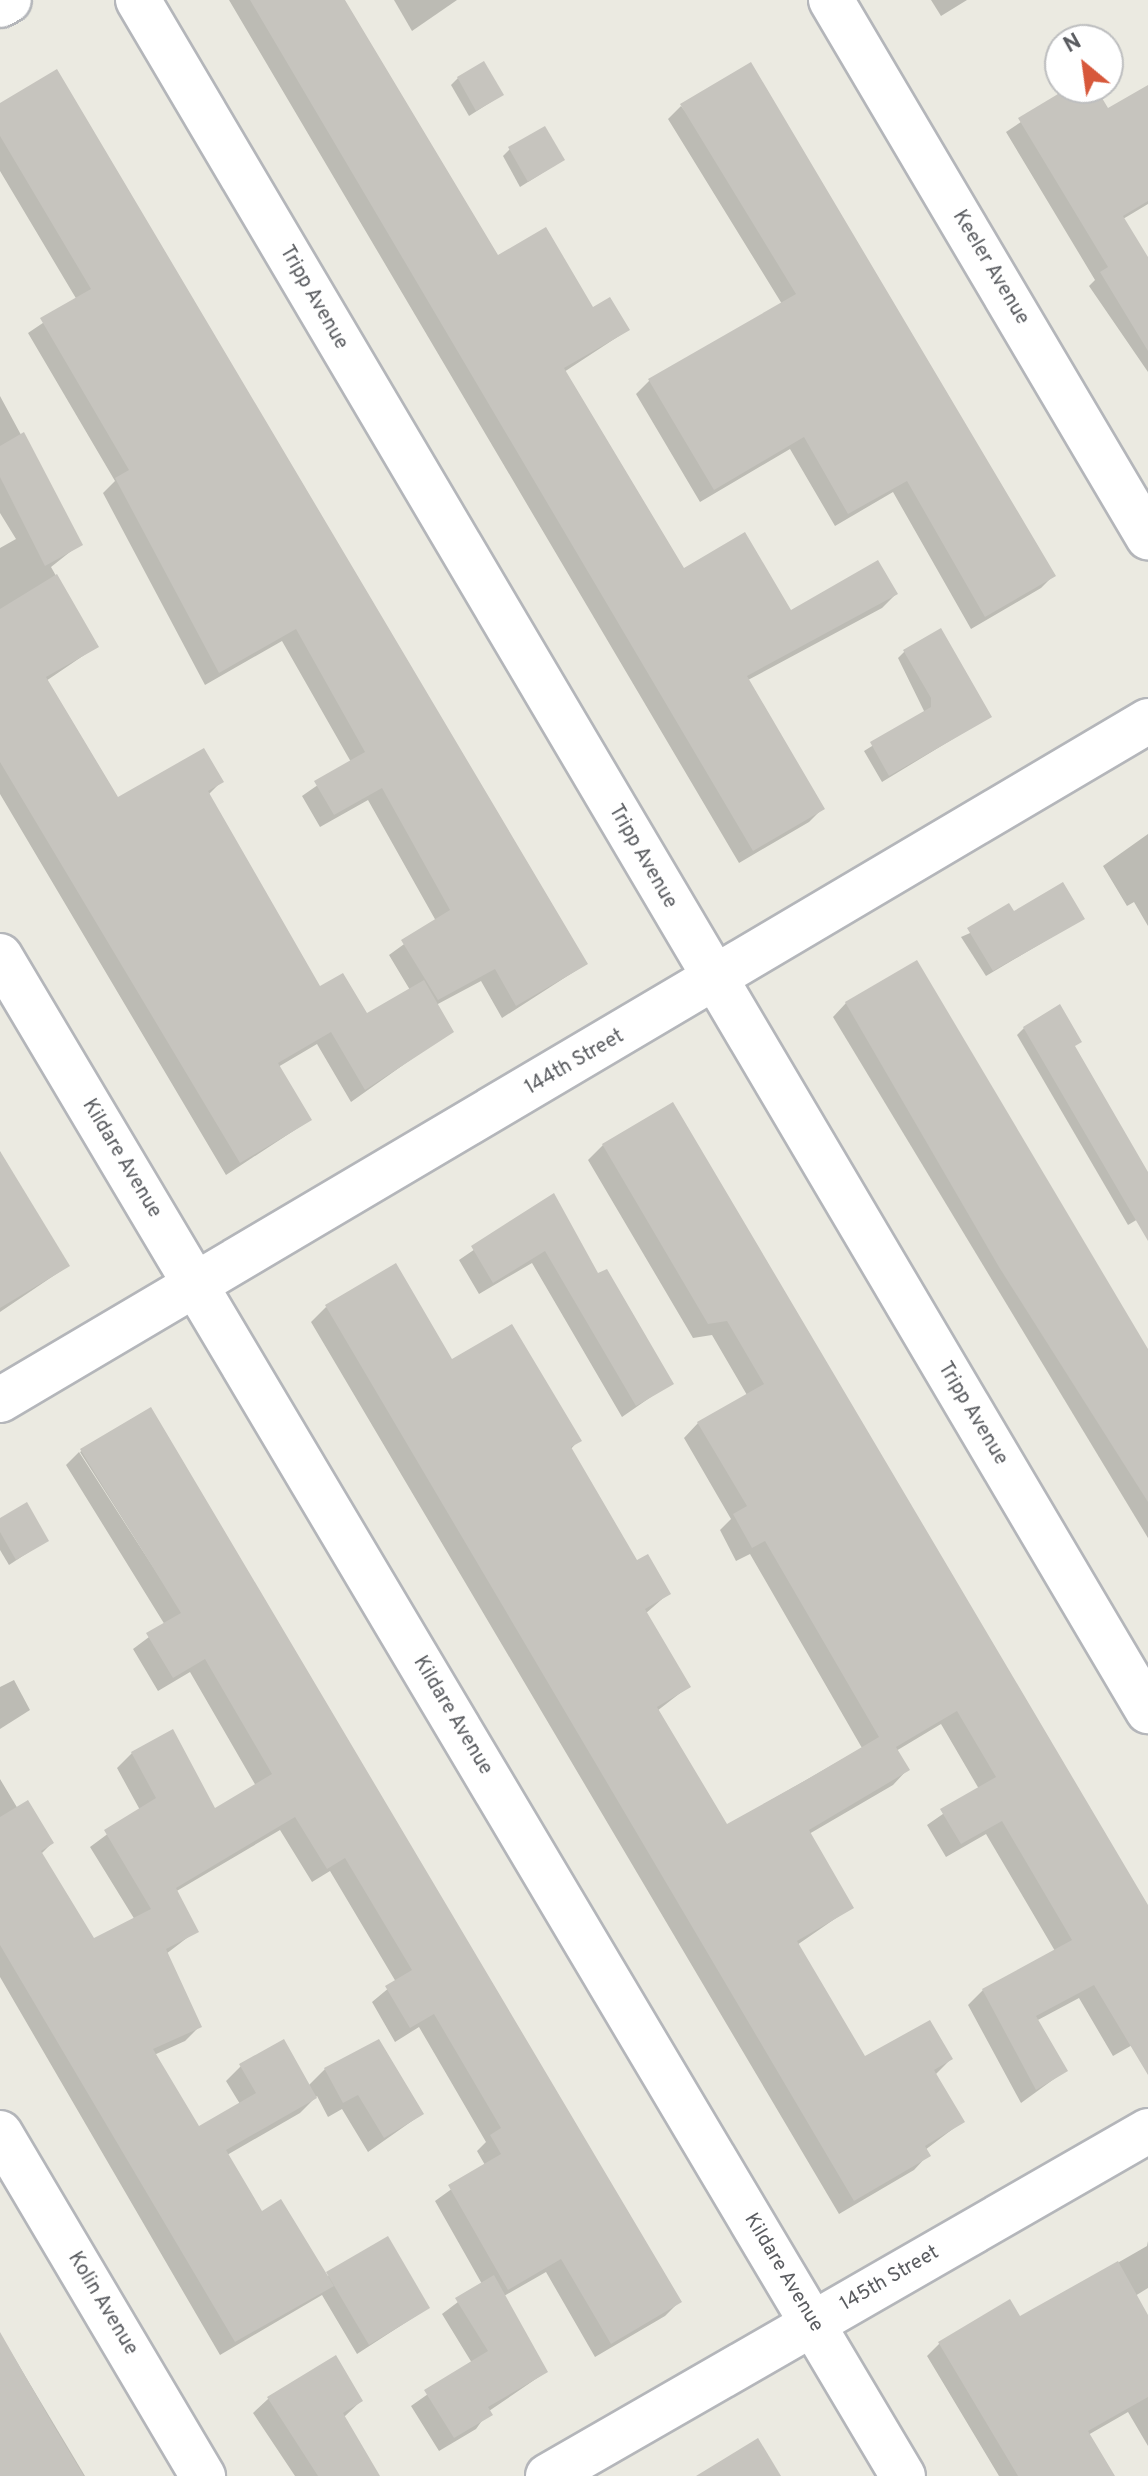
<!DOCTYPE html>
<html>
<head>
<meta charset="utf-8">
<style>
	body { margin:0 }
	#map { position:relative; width:1148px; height:2476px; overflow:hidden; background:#ebeae1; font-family:Overpass,sans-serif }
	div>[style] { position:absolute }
	.shadow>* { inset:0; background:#0003 }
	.building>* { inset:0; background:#c6c4be }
	.roads { filter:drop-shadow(2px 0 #b4b6ba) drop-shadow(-2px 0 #b4b6ba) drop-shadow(0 2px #b4b6ba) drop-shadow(0 -2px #b4b6ba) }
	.minor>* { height:44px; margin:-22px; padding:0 22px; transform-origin:22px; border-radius:22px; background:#fff }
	span { translate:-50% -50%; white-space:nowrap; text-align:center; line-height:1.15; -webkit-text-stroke:6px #fff; paint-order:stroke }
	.street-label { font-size:20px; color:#5a5c60 }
	.north { position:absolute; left:1044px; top:24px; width:80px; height:80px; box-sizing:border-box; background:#fff; border:2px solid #bdbebf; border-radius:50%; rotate:331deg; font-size:22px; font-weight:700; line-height:32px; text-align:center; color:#5a5c60 }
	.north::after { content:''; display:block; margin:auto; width:28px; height:36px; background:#d7583b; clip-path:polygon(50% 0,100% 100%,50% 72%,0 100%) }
</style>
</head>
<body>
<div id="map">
	<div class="shadow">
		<i style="clip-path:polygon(229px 0,344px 0,497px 257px,628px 330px,564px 372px,683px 571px,790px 612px,896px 594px,882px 608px,748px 680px,822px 809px,809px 822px,739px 863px)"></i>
		<i style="clip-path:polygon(394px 0,457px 0,412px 31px)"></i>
		<i style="clip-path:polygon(931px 0,967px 0,941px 16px)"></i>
		<i style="clip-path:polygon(458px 78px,502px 95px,469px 116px,451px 85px)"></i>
		<i style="clip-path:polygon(1072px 88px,1094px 88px,1107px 111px,1148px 88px,1148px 204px,1123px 219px,1148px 261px,1148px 372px,1089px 286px,1095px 280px,1006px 132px)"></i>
		<i style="clip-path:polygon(0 105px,586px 964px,502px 1018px,481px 981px,436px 1005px,451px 1031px,351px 1102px,317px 1044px,278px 1067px,310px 1120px,226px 1175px,0 794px,0 548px,16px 539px,0 513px,0 396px,80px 544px,51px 567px,96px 647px,46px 681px,117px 800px,221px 782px,208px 795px,319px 989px,366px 1015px,410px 990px,389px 955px,436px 921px,368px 800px,320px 827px,302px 796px,351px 762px,282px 641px,205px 685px,103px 493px,115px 481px,28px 333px,77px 300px,0 171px)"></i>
		<i style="clip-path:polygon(681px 106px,1054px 575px,1041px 588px,971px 629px,893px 492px,835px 526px,790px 449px,700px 502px,636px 394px,649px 381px,782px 304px,668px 119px)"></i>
		<i style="clip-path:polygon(510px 149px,563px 160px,520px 187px,503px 156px)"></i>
		<i style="clip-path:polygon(905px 651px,989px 717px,882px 782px,864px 751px,925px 713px,898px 658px)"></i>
		<i style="clip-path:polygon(1148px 834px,1148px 926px,1134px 902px,1127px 906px,1103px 866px)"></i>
		<i style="clip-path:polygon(1013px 914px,1082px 919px,986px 976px,961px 937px)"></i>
		<i style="clip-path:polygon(846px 1003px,1148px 1353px,1148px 1538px,833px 1017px)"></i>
		<i style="clip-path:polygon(1024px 1028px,1073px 1048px,1148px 1174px,1148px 1213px,1128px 1225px,1017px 1035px)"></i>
		<i style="clip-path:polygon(673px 1104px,1148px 1913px,1148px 2036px,1113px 2056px,1079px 1998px,1036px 2021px,1065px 2071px,1021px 2103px,968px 2005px,983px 1990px,1055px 1951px,986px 1834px,946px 1857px,927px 1825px,979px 1789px,941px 1724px,896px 1751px,907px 1770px,893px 1785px,809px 1834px,852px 1907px,797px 1945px,865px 2059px,951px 2059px,935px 2075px,962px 2122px,925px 2150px,928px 2155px,914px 2170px,839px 2214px,311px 1322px,326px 1307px,451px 1361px,579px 1440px,570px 1450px,637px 1563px,669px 1593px,645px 1614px,688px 1687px,657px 1711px,726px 1826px,862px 1748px,750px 1554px,736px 1561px,720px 1530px,731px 1519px,684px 1438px,698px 1423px,747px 1395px,712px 1335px,693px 1338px,588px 1160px,603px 1145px)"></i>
		<i style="clip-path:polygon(0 1152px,68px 1266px,0 1312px)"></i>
		<i style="clip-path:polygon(553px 1196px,597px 1276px,671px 1383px,622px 1417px,532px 1263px,479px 1294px,459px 1260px)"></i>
		<i style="clip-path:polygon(150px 1410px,680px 2301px,665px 2316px,595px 2357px,546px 2272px,504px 2296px,546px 2372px,489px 2411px,476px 2429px,439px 2451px,411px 2406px,472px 2363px,442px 2314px,482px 2284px,435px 2201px,485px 2165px,477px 2151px,486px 2142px,419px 2027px,395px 2042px,372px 2002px,396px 1982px,330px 1871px,312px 1882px,280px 1830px,175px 1892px,196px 1931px,166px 1954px,200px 2026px,185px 2041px,154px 2055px,198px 2128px,240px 2104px,226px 2081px,241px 2066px,308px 2086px,325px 2069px,422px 2114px,368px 2152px,342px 2109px,328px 2117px,317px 2096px,300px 2113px,227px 2155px,261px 2213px,325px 2275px,428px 2308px,357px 2354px,322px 2295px,220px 2355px,0 1977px,0 1779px,18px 1809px,52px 1843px,41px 1854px,93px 1941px,135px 1920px,90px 1847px,140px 1810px,117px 1768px,132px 1753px,215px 1810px,256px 1786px,190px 1672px,158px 1691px,133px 1649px,165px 1625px,66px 1465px,79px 1452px,188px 1621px,80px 1452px)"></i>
		<i style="clip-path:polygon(0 1520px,47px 1540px,9px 1565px,0 1550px)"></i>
		<i style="clip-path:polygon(14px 1680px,30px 1710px,0 1729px,0 1687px)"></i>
		<i style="clip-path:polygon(1148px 2241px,1148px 2288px,1135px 2296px,1148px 2337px,1148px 2446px,1128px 2412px,1088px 2435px,1113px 2476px,999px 2476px,927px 2356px,939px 2344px,1020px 2319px,1147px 2246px)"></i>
		<i style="clip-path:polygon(0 2334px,85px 2476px,0 2476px)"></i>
		<i style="clip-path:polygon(335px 2358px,361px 2401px,344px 2417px,377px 2476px,295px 2476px,253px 2413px,268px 2399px)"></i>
	</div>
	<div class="building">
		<i style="clip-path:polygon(250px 0,345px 0,498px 255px,546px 227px,593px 307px,610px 297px,630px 330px,564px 368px,684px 568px,745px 532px,791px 610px,878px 560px,898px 594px,747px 676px,825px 809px,753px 851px)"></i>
		<i style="clip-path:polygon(484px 61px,504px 95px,476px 111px,457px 77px)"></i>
		<i style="clip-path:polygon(751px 62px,1056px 576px,985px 617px,907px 481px,848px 514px,804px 437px,714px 490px,648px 379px,796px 294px,680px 104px)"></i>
		<i style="clip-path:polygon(57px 69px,588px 964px,516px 1006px,495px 969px,438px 1000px,401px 940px,450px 910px,382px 788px,334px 815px,314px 781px,365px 752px,296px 629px,219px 673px,115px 478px,129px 470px,40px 318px,91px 289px,0 136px,0 103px)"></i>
		<i style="clip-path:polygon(1148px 85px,1148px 201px,1123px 216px,1148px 257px,1148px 351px,1100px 272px,1108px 267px,1018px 118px,1068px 88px,1096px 88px,1108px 108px)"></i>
		<i style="clip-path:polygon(545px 126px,565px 160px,528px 182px,508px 147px)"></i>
		<i style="clip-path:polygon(24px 432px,83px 545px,45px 566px,0 477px,0 446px)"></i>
		<i style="clip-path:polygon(57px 574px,99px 647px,46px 677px,118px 797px,204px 748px,224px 782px,208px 791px,320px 986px,343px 973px,367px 1013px,424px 980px,454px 1032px,365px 1090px,331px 1032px,278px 1063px,312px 1120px,240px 1163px,0 762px,0 609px)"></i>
		<i style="clip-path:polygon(941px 628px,992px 717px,889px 776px,870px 742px,931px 707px,931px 698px,903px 650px)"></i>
		<i style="clip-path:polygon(1063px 882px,1085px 919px,993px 971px,967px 928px,1009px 903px,1014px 911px)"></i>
		<i style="clip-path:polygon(917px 960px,1148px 1349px,1148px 1502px,999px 1267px,845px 1002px)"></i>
		<i style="clip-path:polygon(1060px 1004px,1082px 1042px,1075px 1046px,1148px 1172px,1148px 1241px,1023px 1027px)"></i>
		<i style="clip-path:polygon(673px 1102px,1148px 1905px,1148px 2075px,1094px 1985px,1036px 2016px,1068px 2071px,1036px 2090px,982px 1989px,1072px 1940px,1002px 1821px,961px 1844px,940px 1809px,996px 1777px,957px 1711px,896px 1747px,910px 1770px,809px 1830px,854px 1908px,797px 1941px,865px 2056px,930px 2020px,953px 2059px,934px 2070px,965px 2122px,925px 2146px,931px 2156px,854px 2201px,325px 1305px,396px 1263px,452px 1359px,512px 1324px,582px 1441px,571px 1447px,637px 1560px,648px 1554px,671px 1594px,645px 1609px,691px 1687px,657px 1707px,727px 1824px,806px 1780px,879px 1737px,765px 1541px,752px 1548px,733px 1514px,747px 1506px,697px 1422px,764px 1384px,727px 1321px,708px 1324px,602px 1144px)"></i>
		<i style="clip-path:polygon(0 1151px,70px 1266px,0 1308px)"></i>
		<i style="clip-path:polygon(554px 1193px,598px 1273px,607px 1269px,674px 1384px,636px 1406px,545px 1251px,493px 1283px,471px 1246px)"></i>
		<i style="clip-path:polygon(151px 1407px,682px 2302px,611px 2344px,561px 2259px,508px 2290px,448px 2185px,501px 2154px,490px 2135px,501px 2128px,434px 2014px,410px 2028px,385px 1986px,412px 1970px,345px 1858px,327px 1869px,295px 1817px,176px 1888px,199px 1932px,166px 1949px,202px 2027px,153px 2049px,199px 2126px,256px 2093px,239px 2064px,284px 2039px,317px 2098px,226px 2150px,262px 2211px,281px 2199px,334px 2286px,235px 2342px,0 1945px,0 1817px,28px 1800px,54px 1843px,41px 1851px,94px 1938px,151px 1909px,104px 1830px,156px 1798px,131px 1752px,173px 1729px,215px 1808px,272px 1774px,205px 1659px,173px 1678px,146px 1633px,181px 1613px,80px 1449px)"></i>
		<i style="clip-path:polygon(27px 1502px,49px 1541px,16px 1560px,0 1532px,0 1518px)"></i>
		<i style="clip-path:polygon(379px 2039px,424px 2114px,384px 2138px,358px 2095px,343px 2103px,324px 2068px)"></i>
		<i style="clip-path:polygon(388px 2236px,430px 2308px,369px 2345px,326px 2272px)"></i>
		<i style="clip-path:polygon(1118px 2261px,1148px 2315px,1148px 2397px,1088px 2431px,1115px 2476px,1018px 2476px,938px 2342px,1010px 2299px,1020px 2316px)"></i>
		<i style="clip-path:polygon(494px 2275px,548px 2372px,488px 2407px,493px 2415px,454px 2438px,424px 2390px,488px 2351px,455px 2298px)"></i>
		<i style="clip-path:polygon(0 2332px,51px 2421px,84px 2476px,0 2476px)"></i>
		<i style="clip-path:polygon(336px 2355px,363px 2401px,343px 2413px,380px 2476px,318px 2476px,267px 2397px)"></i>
		<i style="clip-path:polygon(758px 2438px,781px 2476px,696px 2476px)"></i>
	</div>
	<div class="roads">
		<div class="minor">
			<i style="left:138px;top:0;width:1987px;rotate:59.45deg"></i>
			<i style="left:831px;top:0;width:624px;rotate:59.45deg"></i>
			<i style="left:0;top:5px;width:10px;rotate:-29deg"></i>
			<i style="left:0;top:956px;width:1768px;rotate:59.29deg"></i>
			<i style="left:0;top:1400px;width:1334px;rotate:-30.6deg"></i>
			<i style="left:0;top:2133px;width:399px;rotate:59.4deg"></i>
			<i style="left:548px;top:2476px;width:692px;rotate:-29.9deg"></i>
		</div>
	</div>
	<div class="street-label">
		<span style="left:990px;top:268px;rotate:59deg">Keeler Avenue</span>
		<span style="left:313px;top:298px;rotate:60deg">Tripp Avenue</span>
		<span style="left:642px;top:857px;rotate:60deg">Tripp Avenue</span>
		<span style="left:575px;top:1063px;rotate:-30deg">144th Street</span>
		<span style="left:121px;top:1159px;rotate:59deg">Kildare Avenue</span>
		<span style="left:972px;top:1414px;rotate:59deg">Tripp Avenue</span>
		<span style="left:452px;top:1716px;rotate:59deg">Kildare Avenue</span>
		<span style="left:783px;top:2273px;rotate:59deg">Kildare Avenue</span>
		<span style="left:890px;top:2279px;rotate:-30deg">145th Street</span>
		<span style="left:102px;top:2304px;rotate:59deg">Kolin Avenue</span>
	</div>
	<div class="north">N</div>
</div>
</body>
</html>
